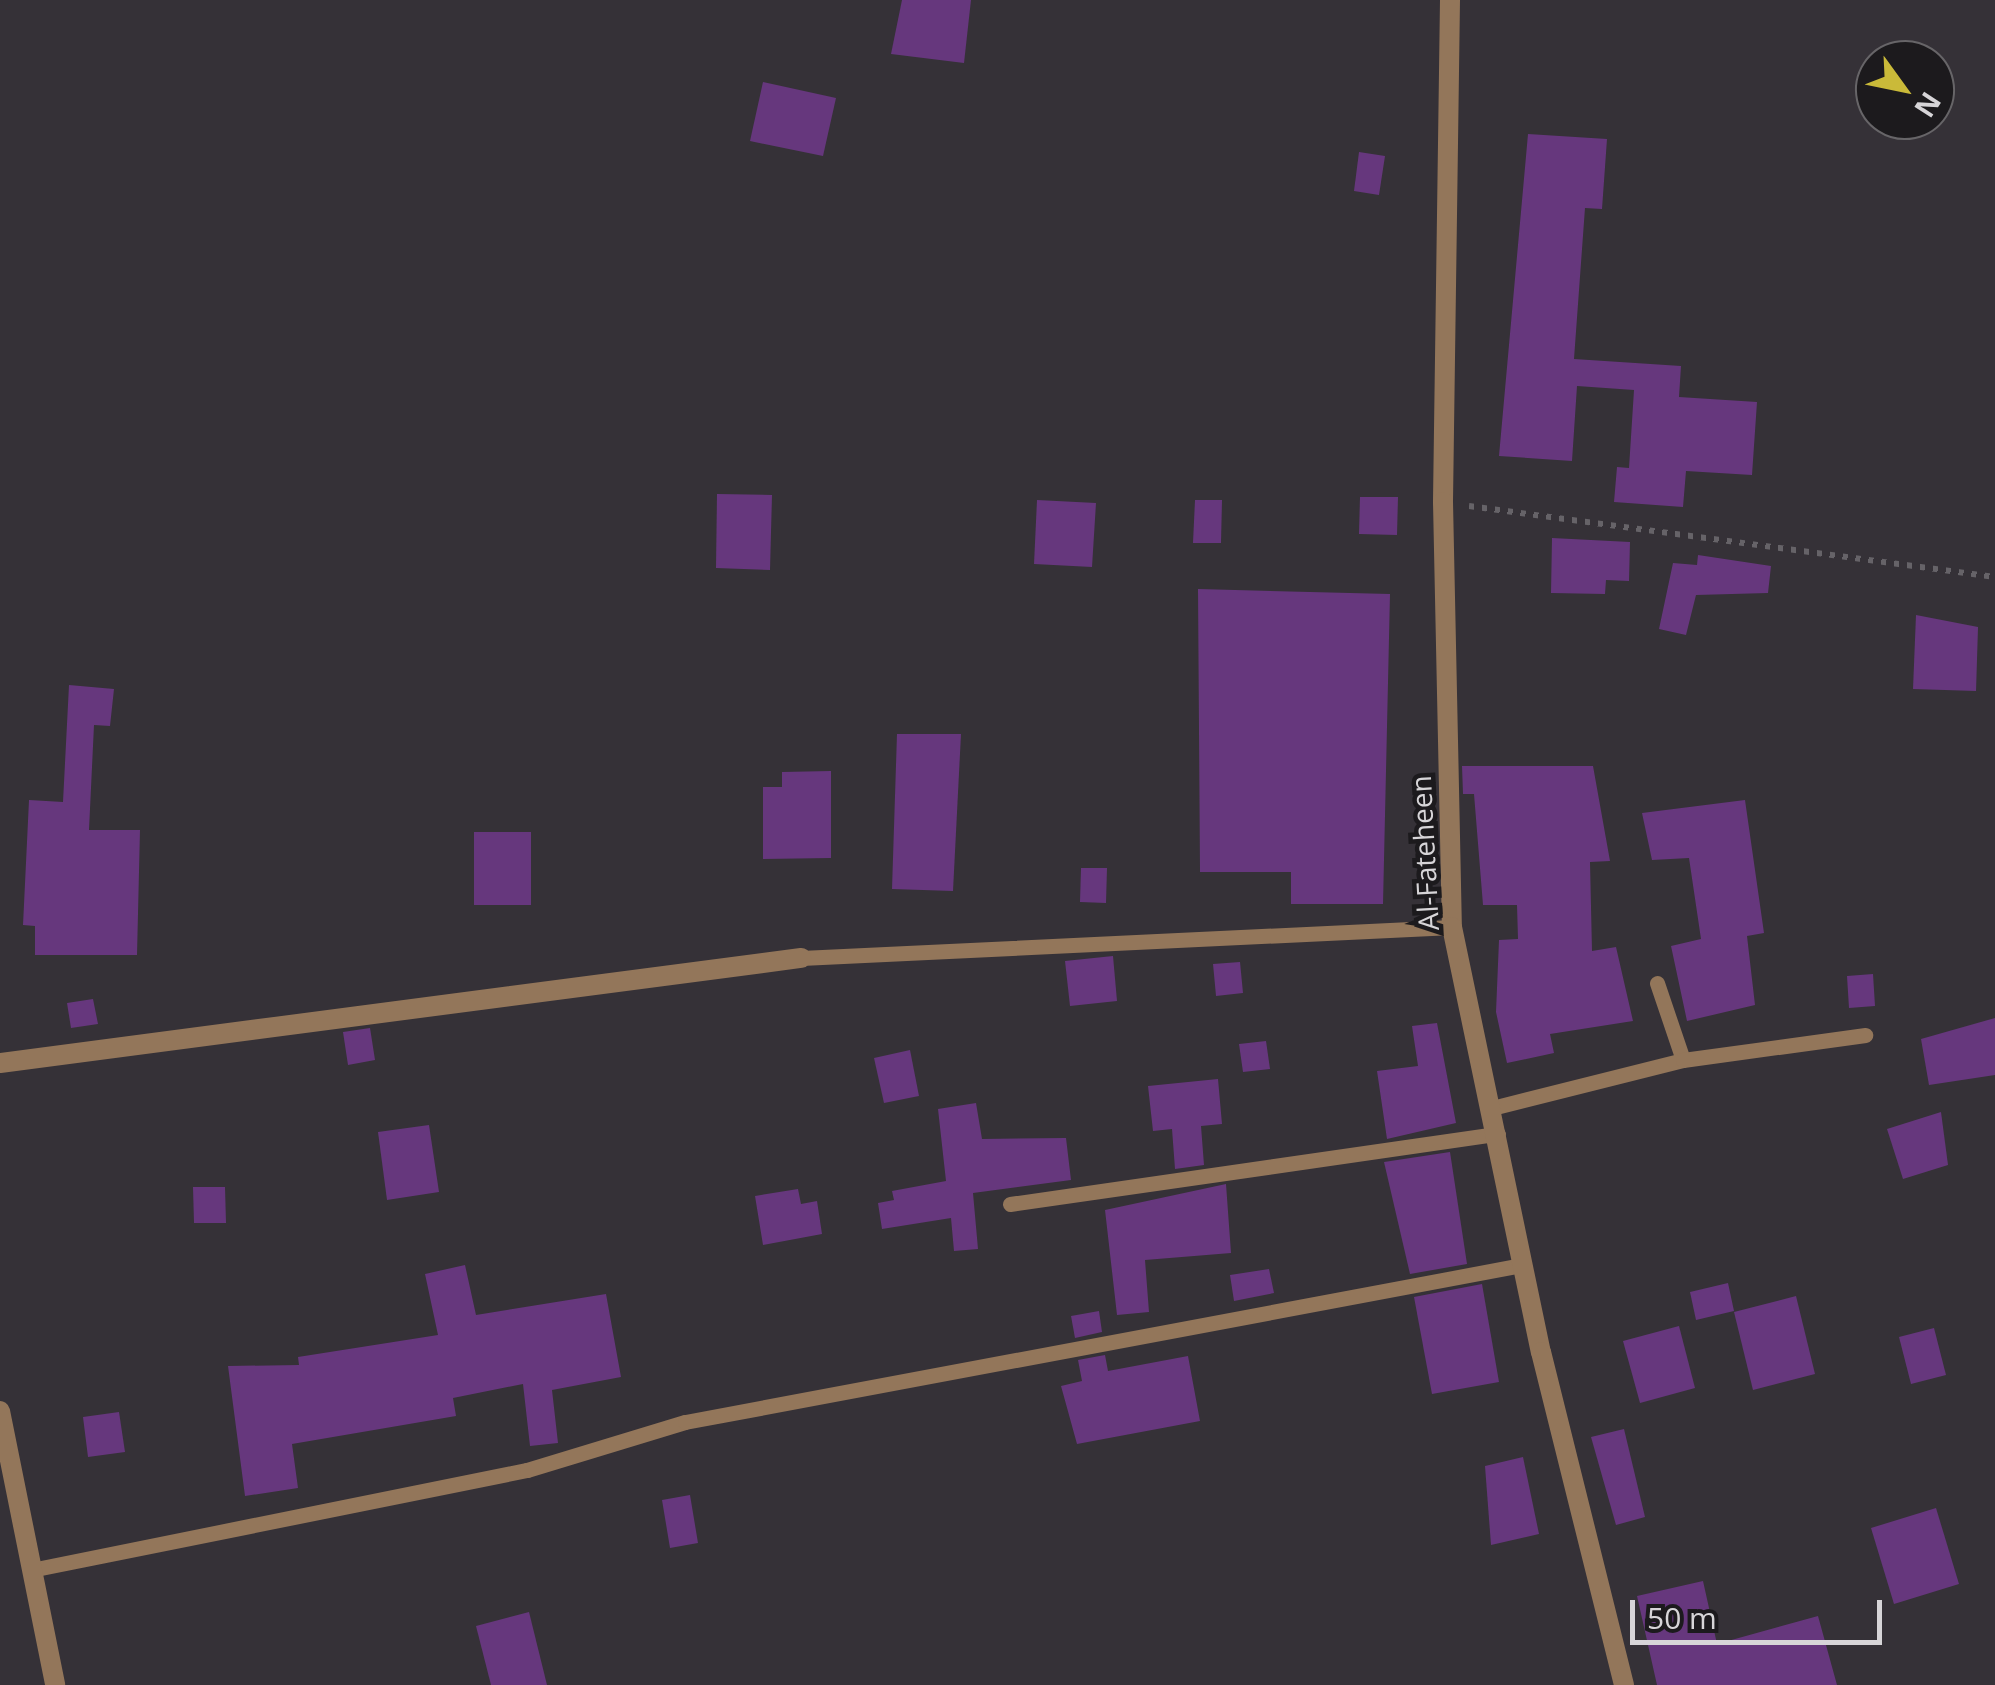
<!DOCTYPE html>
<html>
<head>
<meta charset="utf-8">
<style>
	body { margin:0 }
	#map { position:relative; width:1995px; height:1685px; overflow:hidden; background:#353137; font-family:"Open Sans",sans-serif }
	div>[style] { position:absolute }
	.building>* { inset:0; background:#66377d }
	.path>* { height:6px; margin-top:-3px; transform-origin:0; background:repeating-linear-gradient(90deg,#666368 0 5px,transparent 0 13px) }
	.service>* { height:15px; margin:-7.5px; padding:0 7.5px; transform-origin:7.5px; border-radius:7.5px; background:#93765a }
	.minor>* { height:20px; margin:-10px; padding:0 10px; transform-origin:10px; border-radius:10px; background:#93765a }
	.tertiary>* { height:20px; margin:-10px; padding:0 10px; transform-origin:10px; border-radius:10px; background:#93765a }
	span { translate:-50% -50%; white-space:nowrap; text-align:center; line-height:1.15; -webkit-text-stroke:9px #1c1a1d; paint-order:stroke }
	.street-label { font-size:28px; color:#d7d5d8 }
	.north { position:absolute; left:1855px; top:40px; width:100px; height:100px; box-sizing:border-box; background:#1c1a1d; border:2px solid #676568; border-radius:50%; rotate:123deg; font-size:28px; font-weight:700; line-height:40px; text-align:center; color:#d7d5d8 }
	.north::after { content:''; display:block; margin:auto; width:35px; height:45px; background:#caba39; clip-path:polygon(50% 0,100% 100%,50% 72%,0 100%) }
	.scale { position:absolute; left:1630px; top:1600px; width:252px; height:45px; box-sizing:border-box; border:5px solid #d7d5d8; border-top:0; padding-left:12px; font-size:30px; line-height:35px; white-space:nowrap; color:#d7d5d8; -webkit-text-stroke:8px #1c1a1d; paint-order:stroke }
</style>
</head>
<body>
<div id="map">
	<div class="building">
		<i style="clip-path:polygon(902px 0,971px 0,964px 63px,891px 54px)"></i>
		<i style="clip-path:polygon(763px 82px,836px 98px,823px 156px,750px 141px)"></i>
		<i style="clip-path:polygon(1528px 134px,1607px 139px,1602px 209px,1585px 208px,1574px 359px,1681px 366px,1679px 397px,1757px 402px,1752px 475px,1686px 471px,1683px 507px,1614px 502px,1617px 467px,1629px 468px,1634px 390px,1577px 386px,1572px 461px,1499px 456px)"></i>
		<i style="clip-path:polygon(1359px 152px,1385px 156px,1379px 195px,1354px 191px)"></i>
		<i style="clip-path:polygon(717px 494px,772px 495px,770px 570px,716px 568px)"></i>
		<i style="clip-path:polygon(1360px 497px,1398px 497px,1397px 535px,1359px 534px)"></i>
		<i style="clip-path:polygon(1037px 500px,1096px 503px,1092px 567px,1034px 564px)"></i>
		<i style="clip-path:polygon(1195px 500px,1222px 500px,1221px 543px,1193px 543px)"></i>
		<i style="clip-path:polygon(1552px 538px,1630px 542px,1629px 581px,1606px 580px,1605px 594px,1551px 593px)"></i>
		<i style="clip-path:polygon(1698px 555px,1771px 566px,1768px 593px,1696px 595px,1686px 635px,1659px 629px,1673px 563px,1697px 565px)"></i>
		<i style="clip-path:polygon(1198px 589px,1390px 594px,1383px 904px,1291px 904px,1291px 872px,1200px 872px)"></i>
		<i style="clip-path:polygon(1916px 615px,1978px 627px,1976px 691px,1913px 689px)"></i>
		<i style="clip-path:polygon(69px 685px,114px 689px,110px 726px,94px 725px,89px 830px,140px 830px,137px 955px,35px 955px,35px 926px,23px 925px,29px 800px,63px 802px)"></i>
		<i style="clip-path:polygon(897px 734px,961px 734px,953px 891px,892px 889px)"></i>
		<i style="clip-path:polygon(1462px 766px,1593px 766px,1610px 861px,1590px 862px,1592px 951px,1616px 947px,1633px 1021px,1550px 1034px,1554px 1053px,1507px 1063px,1496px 1012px,1499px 940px,1518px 939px,1517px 905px,1483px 905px,1474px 794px,1463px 794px)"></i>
		<i style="clip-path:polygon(831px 771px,831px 858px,763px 859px,763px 787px,782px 787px,782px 772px)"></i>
		<i style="clip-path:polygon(1745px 800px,1764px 933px,1747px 936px,1755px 1005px,1687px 1021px,1671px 946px,1701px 939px,1689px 858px,1652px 860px,1642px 813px)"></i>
		<i style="clip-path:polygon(474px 832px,531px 832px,531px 905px,474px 905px)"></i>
		<i style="clip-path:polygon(1081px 868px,1107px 868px,1106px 903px,1080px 902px)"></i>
		<i style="clip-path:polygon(1113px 956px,1117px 1001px,1070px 1006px,1065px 961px)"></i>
		<i style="clip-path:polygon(1240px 962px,1243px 993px,1216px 996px,1213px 964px)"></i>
		<i style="clip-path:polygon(1873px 974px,1875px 1006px,1849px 1008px,1847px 976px)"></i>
		<i style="clip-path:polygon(93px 999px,98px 1024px,71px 1028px,67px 1003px)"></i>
		<i style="clip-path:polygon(1995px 1018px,1995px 1075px,1929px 1085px,1921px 1039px)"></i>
		<i style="clip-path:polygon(1437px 1023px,1456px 1123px,1387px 1139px,1377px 1071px,1418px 1066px,1412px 1026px)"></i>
		<i style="clip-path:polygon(370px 1028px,375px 1060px,348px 1065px,343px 1032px)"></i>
		<i style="clip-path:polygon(1266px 1041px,1270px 1069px,1243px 1072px,1239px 1044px)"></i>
		<i style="clip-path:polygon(910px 1050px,919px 1096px,884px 1103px,874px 1058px)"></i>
		<i style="clip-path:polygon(1218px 1079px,1222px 1124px,1201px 1126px,1204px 1165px,1175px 1169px,1172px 1129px,1153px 1131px,1148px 1086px)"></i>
		<i style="clip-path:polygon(976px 1103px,982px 1139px,1066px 1138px,1071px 1180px,973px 1193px,978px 1249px,954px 1251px,951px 1218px,882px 1229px,878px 1203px,894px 1200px,892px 1191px,946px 1181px,938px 1109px)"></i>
		<i style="clip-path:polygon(1941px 1112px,1948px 1165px,1903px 1179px,1887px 1129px)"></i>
		<i style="clip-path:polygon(429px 1125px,439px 1192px,387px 1200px,378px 1132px)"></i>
		<i style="clip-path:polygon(1450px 1152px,1467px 1264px,1410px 1274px,1384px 1162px)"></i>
		<i style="clip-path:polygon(1226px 1184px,1231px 1253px,1145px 1260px,1149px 1312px,1117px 1315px,1105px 1210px)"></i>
		<i style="clip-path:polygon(193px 1187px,225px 1187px,226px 1223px,194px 1223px)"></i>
		<i style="clip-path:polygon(798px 1189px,801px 1204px,817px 1201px,822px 1234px,763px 1245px,755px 1196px)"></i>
		<i style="clip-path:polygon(465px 1265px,476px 1315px,606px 1294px,621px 1377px,552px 1390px,558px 1443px,530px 1446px,523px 1384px,453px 1398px,456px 1416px,292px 1444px,298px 1488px,245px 1496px,228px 1366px,299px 1365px,298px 1357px,438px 1335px,425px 1274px)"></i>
		<i style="clip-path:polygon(1269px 1269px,1274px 1293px,1234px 1301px,1230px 1275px)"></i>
		<i style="clip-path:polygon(1728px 1283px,1734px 1311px,1696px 1320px,1690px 1292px)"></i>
		<i style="clip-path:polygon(1482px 1284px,1499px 1382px,1432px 1394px,1414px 1297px)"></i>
		<i style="clip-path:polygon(1796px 1296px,1815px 1374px,1753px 1390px,1734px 1312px)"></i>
		<i style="clip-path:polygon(1099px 1311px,1102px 1332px,1075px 1338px,1071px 1316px)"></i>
		<i style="clip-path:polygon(1679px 1326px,1695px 1388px,1640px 1403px,1623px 1341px)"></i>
		<i style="clip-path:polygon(1934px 1328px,1946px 1375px,1911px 1384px,1899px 1337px)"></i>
		<i style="clip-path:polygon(1105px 1355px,1108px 1371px,1188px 1356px,1200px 1421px,1077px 1444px,1061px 1386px,1082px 1381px,1078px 1360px)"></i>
		<i style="clip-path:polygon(119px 1412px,125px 1452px,88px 1457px,83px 1417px)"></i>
		<i style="clip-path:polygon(1624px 1429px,1645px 1517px,1616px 1525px,1591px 1437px)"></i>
		<i style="clip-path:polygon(1523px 1457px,1539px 1534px,1491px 1545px,1485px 1466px)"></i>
		<i style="clip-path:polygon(690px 1495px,698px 1543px,670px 1548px,662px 1500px)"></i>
		<i style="clip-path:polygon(1936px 1508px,1959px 1584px,1894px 1604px,1871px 1528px)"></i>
		<i style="clip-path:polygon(1703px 1581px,1717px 1644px,1818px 1616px,1837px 1685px,1657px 1685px,1637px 1596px)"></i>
		<i style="clip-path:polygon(529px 1612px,547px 1685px,491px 1685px,476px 1626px)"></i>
	</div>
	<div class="path">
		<i style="left:1469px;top:506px;width:531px;rotate:7.69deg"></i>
	</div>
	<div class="service">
		<i style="left:801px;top:958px;width:652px;rotate:-2.73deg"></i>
		<i style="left:1657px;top:983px;width:81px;rotate:71.3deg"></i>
		<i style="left:1492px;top:1108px;width:197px;rotate:-14.1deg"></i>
		<i style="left:1683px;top:1060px;width:184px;rotate:-7.8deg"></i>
		<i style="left:1010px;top:1204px;width:493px;rotate:-8.2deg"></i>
		<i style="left:36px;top:1569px;width:501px;rotate:-11.4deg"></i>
		<i style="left:527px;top:1470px;width:165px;rotate:-16.9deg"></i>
		<i style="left:685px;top:1422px;width:852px;rotate:-10.62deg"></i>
	</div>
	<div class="minor">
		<i style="left:0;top:1063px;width:808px;rotate:-7.47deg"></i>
		<i style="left:0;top:1411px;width:279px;rotate:78.6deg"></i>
	</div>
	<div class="tertiary">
		<i style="left:1450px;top:0;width:502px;rotate:90.8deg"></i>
		<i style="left:1443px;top:502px;width:425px;rotate:88.8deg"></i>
		<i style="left:1452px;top:927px;width:434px;rotate:78.2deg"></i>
		<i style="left:1541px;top:1352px;width:343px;rotate:76deg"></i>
	</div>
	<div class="street-label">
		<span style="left:1424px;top:853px;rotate:-93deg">Al-Fateheen</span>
	</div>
	<div class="north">N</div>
	<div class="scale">50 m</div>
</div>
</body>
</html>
